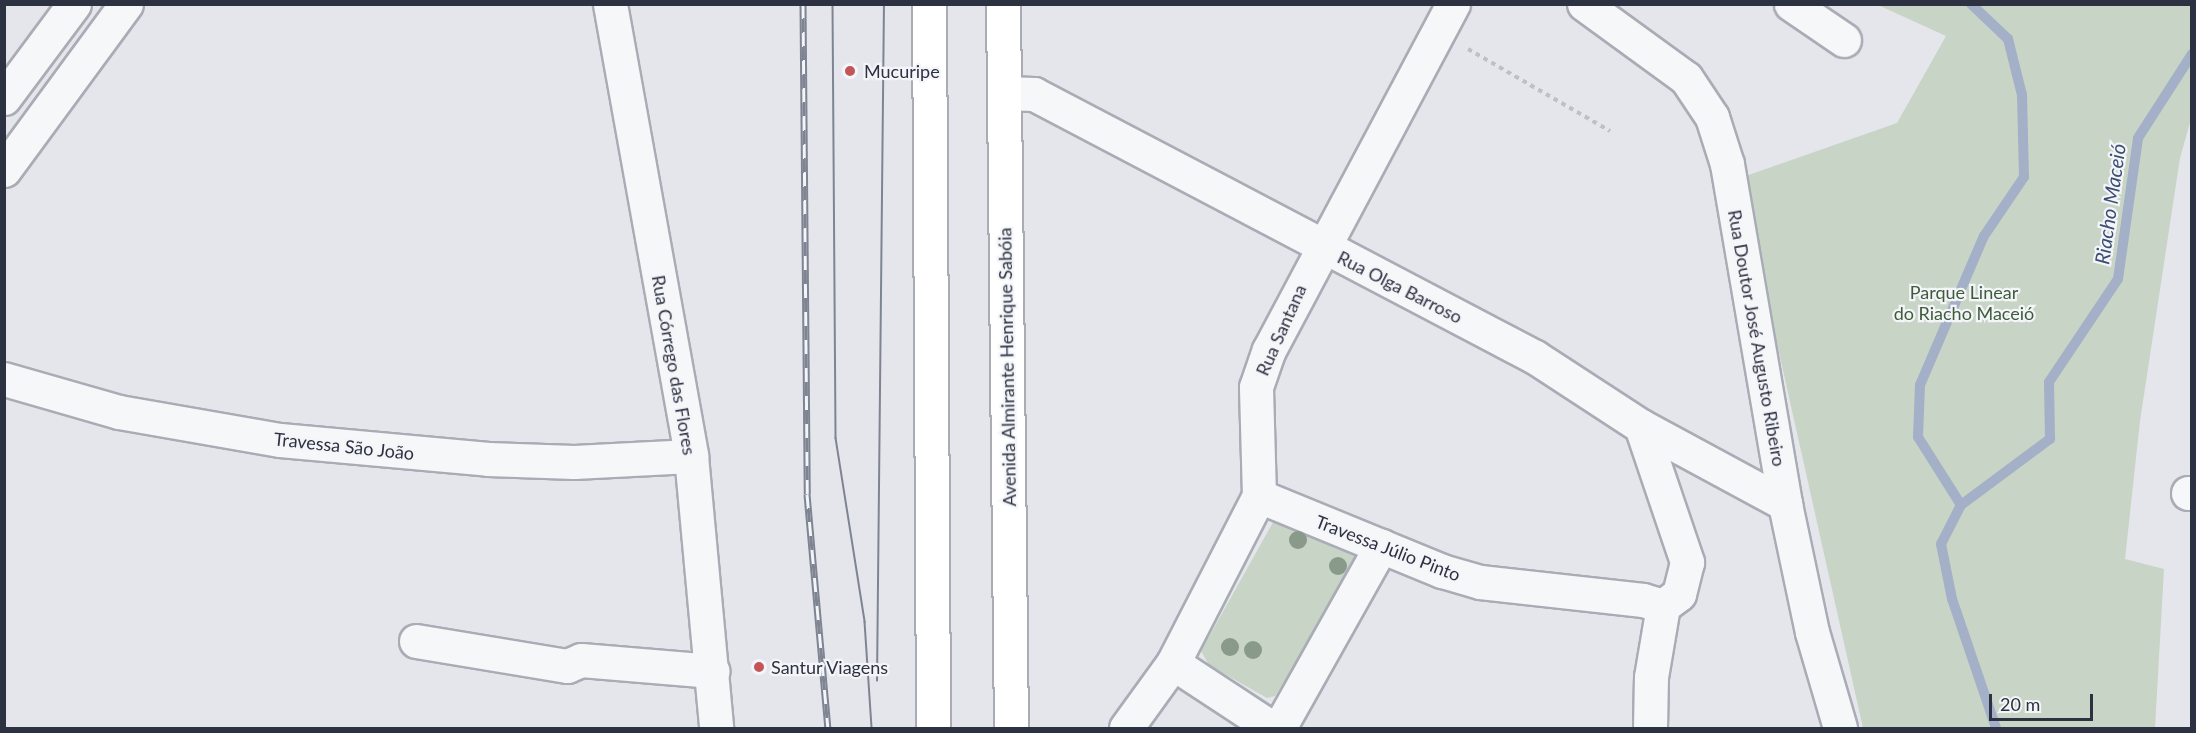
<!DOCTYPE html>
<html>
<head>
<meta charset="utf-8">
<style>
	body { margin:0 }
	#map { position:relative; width:2196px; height:733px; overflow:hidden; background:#e4e6eb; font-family:Lato,sans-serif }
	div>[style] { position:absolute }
	.green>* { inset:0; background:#c8d4c6 }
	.stream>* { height:10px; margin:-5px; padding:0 5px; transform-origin:5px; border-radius:5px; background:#a3b0c7 }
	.path>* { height:4px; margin-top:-2px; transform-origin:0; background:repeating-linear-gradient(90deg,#bec0c6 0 4.5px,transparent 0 9px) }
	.roads { filter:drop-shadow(2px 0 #a9acb5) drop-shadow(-2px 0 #a9acb5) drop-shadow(0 2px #a9acb5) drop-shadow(0 -2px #a9acb5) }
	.minor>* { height:33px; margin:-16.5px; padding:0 16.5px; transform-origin:16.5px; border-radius:16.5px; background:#f6f7f9 }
	.highway>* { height:33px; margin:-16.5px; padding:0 16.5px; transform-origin:16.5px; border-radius:16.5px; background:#fff }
	.tram>* { height:1.5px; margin:-0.75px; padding:0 0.75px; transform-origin:0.75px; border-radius:0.75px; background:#7f8493 }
	.rail>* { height:7px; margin-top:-3.5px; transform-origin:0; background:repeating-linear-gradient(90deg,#f4f5f8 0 14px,#7f8493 0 28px); box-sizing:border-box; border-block:2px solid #7f8493 }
	.trees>* { width:18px; height:18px; margin:-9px; border-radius:50%; background:#899a8a }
	.dots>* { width:16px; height:16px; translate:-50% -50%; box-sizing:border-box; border:3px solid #f4f5f8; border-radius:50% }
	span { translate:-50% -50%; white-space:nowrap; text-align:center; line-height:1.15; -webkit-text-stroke:4.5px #f4f5f8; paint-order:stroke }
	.poi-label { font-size:18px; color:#2d3242 }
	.left { translate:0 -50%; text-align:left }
	.street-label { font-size:18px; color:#2d3242 }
	.park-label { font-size:18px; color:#3e5c3b }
	.water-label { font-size:20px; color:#3a4d72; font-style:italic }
	.frame { position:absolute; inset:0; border:6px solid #2d3242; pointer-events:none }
	.scale { position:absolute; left:1989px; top:694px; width:104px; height:27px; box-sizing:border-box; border:3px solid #2d3242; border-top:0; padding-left:8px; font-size:18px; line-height:21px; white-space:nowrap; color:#2d3242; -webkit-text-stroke:4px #f4f5f8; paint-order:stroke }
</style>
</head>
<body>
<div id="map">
	<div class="green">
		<i style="clip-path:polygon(1878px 5px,2191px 5px,2191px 119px,2180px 158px,2140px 421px,2125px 559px,2164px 569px,2155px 728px,1863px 728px,1740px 178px,1897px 123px,1946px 36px)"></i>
		<i style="clip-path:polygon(1281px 508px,1362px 560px,1275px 696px,1267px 698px,1209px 665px,1201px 651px)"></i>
	</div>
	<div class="stream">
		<i style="left:1961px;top:505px;width:80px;rotate:-122.3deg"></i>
		<i style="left:1918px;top:437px;width:52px;rotate:-87.8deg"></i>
		<i style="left:1920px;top:385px;width:162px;rotate:-66.8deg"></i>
		<i style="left:1984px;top:236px;width:71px;rotate:-55.9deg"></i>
		<i style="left:2024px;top:177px;width:82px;rotate:-91.4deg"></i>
		<i style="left:2022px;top:95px;width:58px;rotate:-104deg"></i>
		<i style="left:2008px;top:39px;width:51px;rotate:-136.6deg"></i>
		<i style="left:1996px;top:728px;width:136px;rotate:-108.8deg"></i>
		<i style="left:1952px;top:599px;width:56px;rotate:-101.3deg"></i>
		<i style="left:1941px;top:544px;width:44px;rotate:-62.9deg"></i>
		<i style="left:1961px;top:505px;width:111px;rotate:-36.6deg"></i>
		<i style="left:2050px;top:439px;width:57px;rotate:-91deg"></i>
		<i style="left:2049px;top:382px;width:124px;rotate:-56.2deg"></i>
		<i style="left:2118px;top:279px;width:142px;rotate:-81.9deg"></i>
		<i style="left:2138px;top:138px;width:100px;rotate:-57.3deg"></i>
	</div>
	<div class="path">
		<i style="left:1468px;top:49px;width:164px;rotate:30deg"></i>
	</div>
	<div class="roads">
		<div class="minor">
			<i style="left:610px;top:4px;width:459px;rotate:79.8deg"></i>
			<i style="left:691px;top:456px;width:273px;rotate:84.7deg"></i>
			<i style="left:1584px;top:4px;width:126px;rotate:36deg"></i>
			<i style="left:1686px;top:78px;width:47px;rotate:56.3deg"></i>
			<i style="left:1712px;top:117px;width:49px;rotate:72.3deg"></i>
			<i style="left:1727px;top:164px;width:345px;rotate:80.3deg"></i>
			<i style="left:1785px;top:504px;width:131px;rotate:78.1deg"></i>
			<i style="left:1812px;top:632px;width:100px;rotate:73.7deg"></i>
			<i style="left:1791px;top:4px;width:64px;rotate:34.2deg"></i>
			<i style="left:1004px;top:93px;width:30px;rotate:2deg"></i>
			<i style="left:1034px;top:94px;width:566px;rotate:27.7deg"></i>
			<i style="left:1535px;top:357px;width:126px;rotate:33.1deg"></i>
			<i style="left:1641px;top:426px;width:164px;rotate:28.4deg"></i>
			<i style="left:4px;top:98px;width:117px;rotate:-53.3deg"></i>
			<i style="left:4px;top:170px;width:206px;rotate:-53.7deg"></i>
			<i style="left:4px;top:379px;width:120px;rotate:16deg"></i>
			<i style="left:119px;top:412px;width:163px;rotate:9.9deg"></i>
			<i style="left:280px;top:440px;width:209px;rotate:5.2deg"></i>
			<i style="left:488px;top:459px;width:86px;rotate:2deg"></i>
			<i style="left:574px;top:462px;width:117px;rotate:-2.9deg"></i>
			<i style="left:1641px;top:426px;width:144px;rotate:71.3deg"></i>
			<i style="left:1687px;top:562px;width:33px;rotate:104deg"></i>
			<i style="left:1679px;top:594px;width:20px;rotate:143deg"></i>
			<i style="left:2188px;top:493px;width:4px"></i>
			<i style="left:1259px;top:496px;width:198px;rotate:22.3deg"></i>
			<i style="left:1442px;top:571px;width:40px;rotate:16deg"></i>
			<i style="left:1480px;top:582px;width:164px;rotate:6.3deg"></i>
			<i style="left:1643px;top:600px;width:21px;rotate:17deg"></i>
			<i style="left:416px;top:641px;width:153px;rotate:9.4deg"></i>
			<i style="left:567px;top:666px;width:15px;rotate:-23deg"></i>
			<i style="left:581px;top:660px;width:132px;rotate:4.8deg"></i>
			<i style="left:1173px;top:663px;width:118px;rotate:33.3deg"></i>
			<i style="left:1126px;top:728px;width:80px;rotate:-54.1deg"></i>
			<i style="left:1173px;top:663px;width:188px;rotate:-62.8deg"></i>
			<i style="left:1259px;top:496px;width:109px;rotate:-91.6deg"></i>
			<i style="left:1256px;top:387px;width:39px;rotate:-71deg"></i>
			<i style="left:1269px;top:350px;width:392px;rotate:-62deg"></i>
			<i style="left:1279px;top:728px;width:209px;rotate:-60.7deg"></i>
			<i style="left:1650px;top:728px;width:51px;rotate:-88.9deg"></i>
			<i style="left:1651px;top:677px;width:72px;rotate:-80.4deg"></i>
		</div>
		<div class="highway">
			<i style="left:929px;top:4px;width:724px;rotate:89.68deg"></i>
			<i style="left:1003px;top:4px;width:724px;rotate:89.37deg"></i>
		</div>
	</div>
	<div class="tram">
		<i style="left:833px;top:4px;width:434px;rotate:89.6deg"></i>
		<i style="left:836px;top:438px;width:186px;rotate:81deg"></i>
		<i style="left:865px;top:622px;width:106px;rotate:86.2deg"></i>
		<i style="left:877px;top:681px;width:677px;rotate:-89.41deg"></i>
	</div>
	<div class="rail">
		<i style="left:803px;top:4px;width:490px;rotate:89.5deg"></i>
		<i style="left:807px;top:494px;width:235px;rotate:84.9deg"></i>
	</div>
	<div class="trees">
		<i style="left:1298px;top:540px"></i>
		<i style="left:1338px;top:566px"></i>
		<i style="left:1230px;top:647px"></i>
		<i style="left:1253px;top:650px"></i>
	</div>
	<div class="dots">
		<i style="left:850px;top:71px;background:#c35559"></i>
		<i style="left:759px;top:667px;background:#c35559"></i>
	</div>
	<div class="poi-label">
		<span class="left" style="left:864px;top:71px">Mucuripe</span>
		<span class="left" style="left:771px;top:667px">Santur Viagens</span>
	</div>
	<div class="street-label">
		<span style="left:1400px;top:287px;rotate:27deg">Rua Olga Barroso</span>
		<span style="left:1281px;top:330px;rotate:-66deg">Rua Santana</span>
		<span style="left:1757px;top:338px;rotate:80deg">Rua Doutor José Augusto Ribeiro</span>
		<span style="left:674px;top:365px;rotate:80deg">Rua Córrego das Flores</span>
		<span style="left:1007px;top:367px;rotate:-91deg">Avenida Almirante Henrique Sabóia</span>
		<span style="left:344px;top:446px;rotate:6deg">Travessa São João</span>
		<span style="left:1388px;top:548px;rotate:21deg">Travessa Júlio Pinto</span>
	</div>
	<div class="park-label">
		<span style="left:1964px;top:303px">Parque Linear<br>do Riacho Maceió</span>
	</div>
	<div class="water-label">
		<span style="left:2110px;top:204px;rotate:-82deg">Riacho Maceió</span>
	</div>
	<div class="frame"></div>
	<div class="scale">20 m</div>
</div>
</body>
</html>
